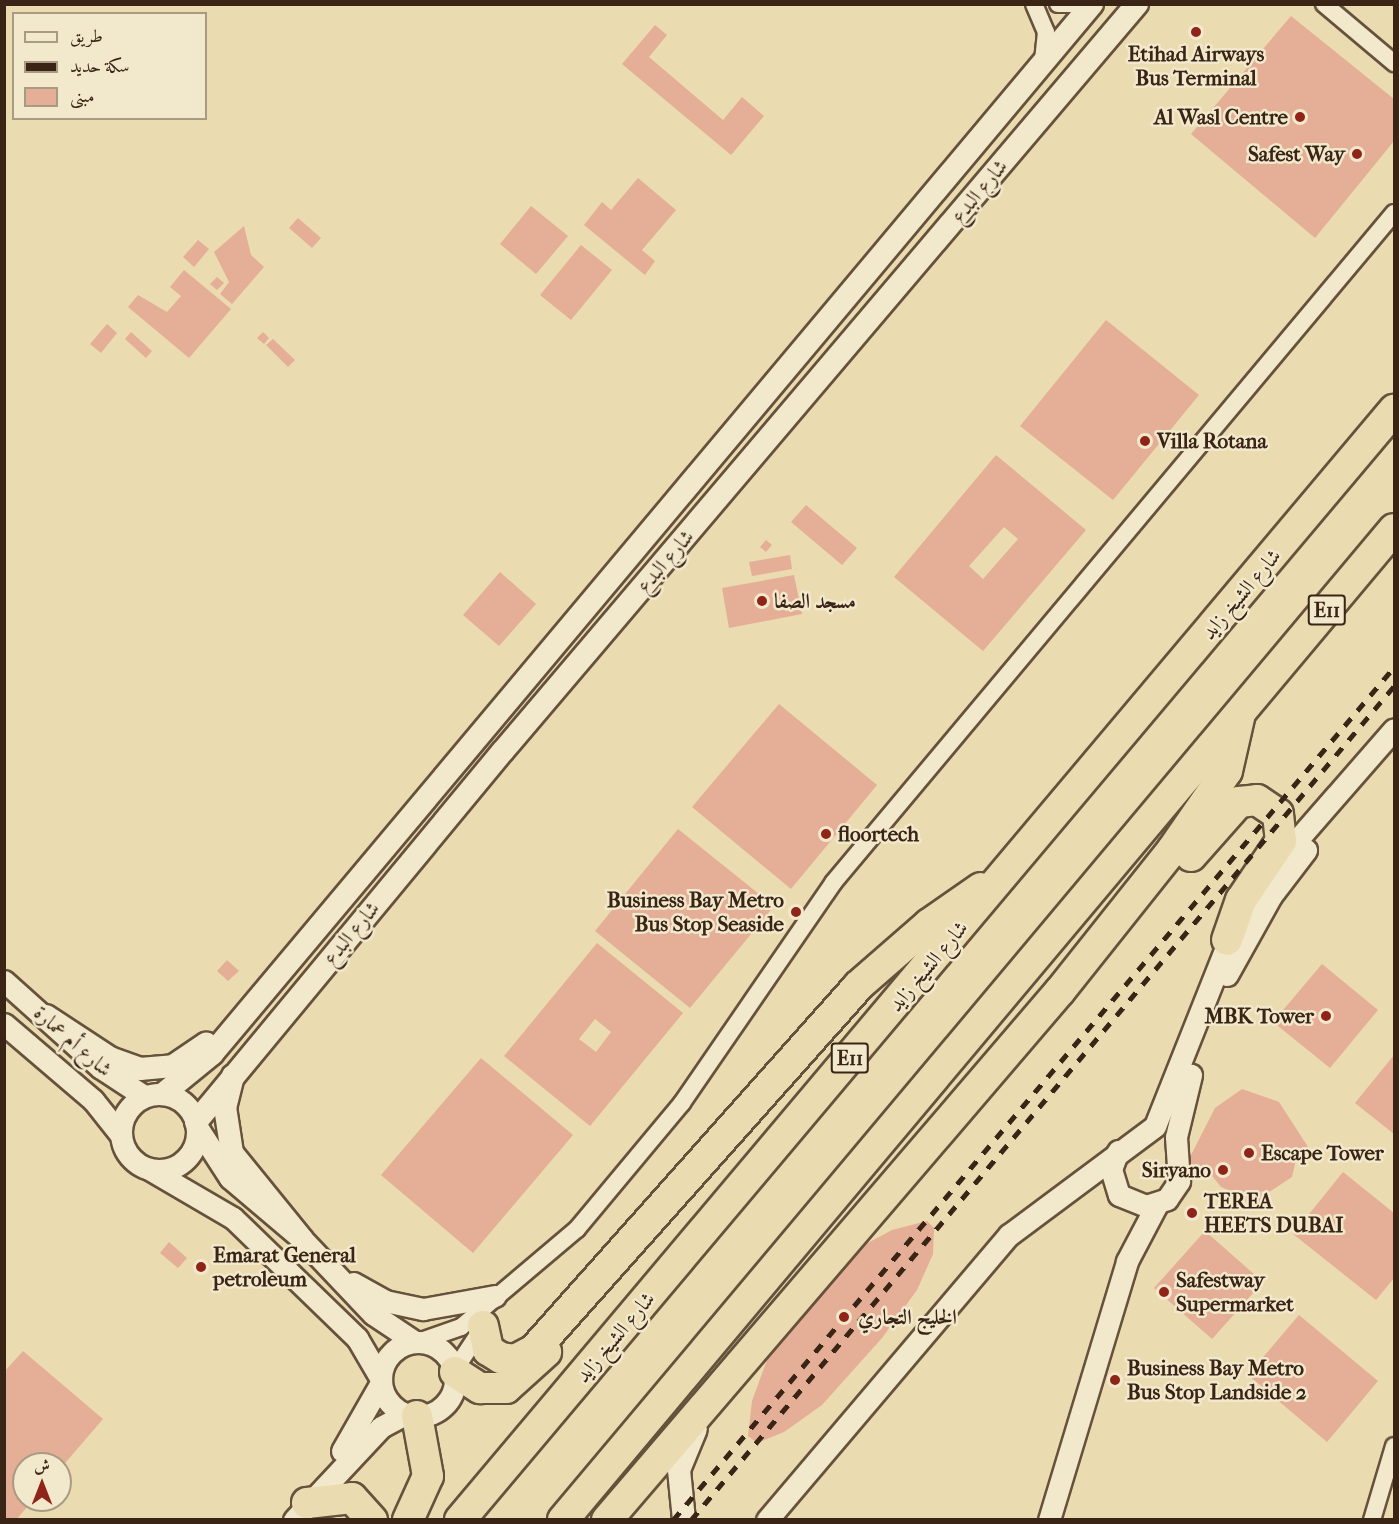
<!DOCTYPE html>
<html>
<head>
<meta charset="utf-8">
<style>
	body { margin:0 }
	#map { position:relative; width:1399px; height:1524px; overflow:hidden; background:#ebdbb0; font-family:"IM FELL French Canon",Amiri,serif }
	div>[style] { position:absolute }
	.building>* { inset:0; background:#e5ae96 }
	.roads { filter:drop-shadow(2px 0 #66523c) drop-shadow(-2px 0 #66523c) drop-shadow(0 2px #66523c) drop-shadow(0 -2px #66523c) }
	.minor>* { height:16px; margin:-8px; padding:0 8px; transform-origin:8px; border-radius:8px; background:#f2e8cc }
	.tertiary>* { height:21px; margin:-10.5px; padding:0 10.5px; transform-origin:10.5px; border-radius:10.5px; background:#f2e8cc }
	.tertiary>.ring { margin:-10.5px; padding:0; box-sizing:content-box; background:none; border:21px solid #f2e8cc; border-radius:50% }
	.secondary>* { height:22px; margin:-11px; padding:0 11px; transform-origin:11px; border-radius:11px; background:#f2e8cc }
	.motorway>* { height:30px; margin:-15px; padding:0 15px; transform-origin:15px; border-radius:15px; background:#ebdbb0 }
	.rail>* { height:4.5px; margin-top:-2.25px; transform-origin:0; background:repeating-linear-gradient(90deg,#392416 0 10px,transparent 0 20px) }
	.dots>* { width:16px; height:16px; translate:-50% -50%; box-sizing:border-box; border:3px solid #f2e8cc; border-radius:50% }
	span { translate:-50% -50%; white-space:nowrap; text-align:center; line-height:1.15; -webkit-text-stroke:5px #f2e8cc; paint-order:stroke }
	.shield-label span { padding:2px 4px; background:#f2e8cc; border:2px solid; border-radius:4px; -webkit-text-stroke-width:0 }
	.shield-label { font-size:20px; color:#392416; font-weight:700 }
	.poi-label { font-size:21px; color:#392416; font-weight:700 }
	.right { translate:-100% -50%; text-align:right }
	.left { translate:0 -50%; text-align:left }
	.street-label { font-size:21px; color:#392416 }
	.frame { position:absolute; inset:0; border:6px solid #392416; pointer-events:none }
	.legend { position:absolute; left:12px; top:12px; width:195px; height:108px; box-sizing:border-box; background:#f2e8cc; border:2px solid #a89a83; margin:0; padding:8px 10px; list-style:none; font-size:18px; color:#392416 }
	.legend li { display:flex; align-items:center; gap:12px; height:30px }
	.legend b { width:30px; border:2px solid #a89a83 }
	.north { position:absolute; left:12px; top:1452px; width:60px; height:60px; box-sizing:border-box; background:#f2e8cc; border:2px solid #a89a83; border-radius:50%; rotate:0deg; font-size:16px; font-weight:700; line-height:24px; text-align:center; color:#392416 }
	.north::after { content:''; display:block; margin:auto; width:21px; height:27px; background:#8f2418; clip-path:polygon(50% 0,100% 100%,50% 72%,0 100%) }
</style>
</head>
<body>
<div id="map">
	<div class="building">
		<i style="clip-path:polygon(1291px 16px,1394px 99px,1394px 141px,1315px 238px,1191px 134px)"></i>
		<i style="clip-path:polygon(655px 25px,667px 35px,649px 57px,723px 120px,742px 97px,764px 116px,731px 155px,622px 64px)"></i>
		<i style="clip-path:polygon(638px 178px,676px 210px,642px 250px,655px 261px,645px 275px,584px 225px,602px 202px,611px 210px)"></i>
		<i style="clip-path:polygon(531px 206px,568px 236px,536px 274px,500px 244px)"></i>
		<i style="clip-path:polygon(298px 218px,321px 238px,312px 248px,289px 228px)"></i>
		<i style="clip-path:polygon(244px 226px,251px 255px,264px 267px,232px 304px,220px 294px,229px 282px,214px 252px)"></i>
		<i style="clip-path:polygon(198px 240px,209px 249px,194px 267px,183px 257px)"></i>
		<i style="clip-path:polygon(581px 245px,612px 270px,571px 320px,540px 295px)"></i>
		<i style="clip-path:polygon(184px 270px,231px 309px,189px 358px,128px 307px,138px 295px,167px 312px,181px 296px,170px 287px)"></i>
		<i style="clip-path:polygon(217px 277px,224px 283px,217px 290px,210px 284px)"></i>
		<i style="clip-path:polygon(1106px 320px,1199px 395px,1113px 500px,1020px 426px)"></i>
		<i style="clip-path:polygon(107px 324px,117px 333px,101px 353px,90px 344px)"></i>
		<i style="clip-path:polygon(131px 332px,152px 351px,146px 358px,125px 339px)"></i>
		<i style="clip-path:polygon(263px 332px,269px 338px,264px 344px,257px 338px)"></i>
		<i style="clip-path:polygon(273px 339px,295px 360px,288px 367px,266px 345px)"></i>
		<i style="clip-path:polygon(evenodd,996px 455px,1086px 530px,983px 651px,894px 577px,996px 455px,1004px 527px,1018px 539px,983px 579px,969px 566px,1004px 527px)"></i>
		<i style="clip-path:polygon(806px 505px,857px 548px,842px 565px,791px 522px)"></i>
		<i style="clip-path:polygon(766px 540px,772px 545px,766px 552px,760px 547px)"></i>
		<i style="clip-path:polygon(790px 555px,792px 569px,752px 576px,749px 562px)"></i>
		<i style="clip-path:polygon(500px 572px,536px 604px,499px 646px,463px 615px)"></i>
		<i style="clip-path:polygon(794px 575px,802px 614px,729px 628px,722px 588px)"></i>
		<i style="clip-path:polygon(779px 704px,877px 785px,791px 889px,692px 807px)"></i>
		<i style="clip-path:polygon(678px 829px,774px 906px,690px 1008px,595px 931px)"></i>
		<i style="clip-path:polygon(evenodd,597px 943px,683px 1013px,590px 1126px,504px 1056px,597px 943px,595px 1019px,611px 1032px,596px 1052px,579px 1039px,595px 1019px)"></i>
		<i style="clip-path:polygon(227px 960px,239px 971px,228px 981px,217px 971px)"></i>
		<i style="clip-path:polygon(1322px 964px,1378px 1010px,1330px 1068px,1273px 1022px)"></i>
		<i style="clip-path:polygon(1394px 1055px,1394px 1134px,1355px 1103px)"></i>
		<i style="clip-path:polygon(481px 1058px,573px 1135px,473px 1253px,381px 1175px)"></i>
		<i style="clip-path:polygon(1242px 1089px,1279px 1102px,1310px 1150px,1297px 1155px,1292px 1177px,1266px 1194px,1253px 1212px,1242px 1196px,1221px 1187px,1206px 1168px,1187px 1163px,1215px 1108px)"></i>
		<i style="clip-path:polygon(1343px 1172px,1394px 1213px,1394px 1278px,1376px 1300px,1293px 1234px)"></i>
		<i style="clip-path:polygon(927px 1221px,934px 1228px,933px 1254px,917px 1290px,882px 1338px,822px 1405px,784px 1432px,757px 1443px,748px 1436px,752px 1401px,770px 1352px,819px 1290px,862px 1246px,892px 1230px)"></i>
		<i style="clip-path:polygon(1205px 1231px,1263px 1282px,1212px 1339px,1154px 1288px)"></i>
		<i style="clip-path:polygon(169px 1242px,187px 1258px,178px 1268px,160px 1253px)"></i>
		<i style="clip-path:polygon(1299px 1315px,1378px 1381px,1327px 1442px,1248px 1375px)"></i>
		<i style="clip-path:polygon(23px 1351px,103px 1419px,60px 1469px,60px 1464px,24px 1464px,24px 1500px,33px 1500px,16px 1520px,4px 1520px,4px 1372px)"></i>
	</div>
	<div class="roads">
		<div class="minor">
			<i style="left:1034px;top:4px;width:30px;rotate:67deg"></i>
			<i style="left:1046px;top:32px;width:30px;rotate:96deg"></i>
			<i style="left:1058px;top:4px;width:17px"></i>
			<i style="left:1324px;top:4px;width:92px;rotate:40.1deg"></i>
			<i style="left:418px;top:1342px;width:46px;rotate:-19.2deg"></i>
			<i style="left:461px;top:1327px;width:152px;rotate:-40.2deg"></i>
			<i style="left:577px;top:1229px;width:164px;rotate:-50.2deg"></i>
			<i style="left:682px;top:1103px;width:267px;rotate:-55.5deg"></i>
			<i style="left:833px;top:883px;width:874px;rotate:-50.06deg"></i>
			<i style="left:454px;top:1371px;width:56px;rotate:-56.6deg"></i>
			<i style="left:1372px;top:1520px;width:77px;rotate:-73.4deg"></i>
		</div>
		<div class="tertiary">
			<i style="left:1278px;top:862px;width:176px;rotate:-48.9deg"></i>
			<i style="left:1227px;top:975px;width:90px;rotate:-60.9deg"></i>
			<i style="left:1271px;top:896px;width:58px;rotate:-52.7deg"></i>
			<i style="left:4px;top:981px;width:130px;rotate:41.9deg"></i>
			<i style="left:101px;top:1068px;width:51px;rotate:33.1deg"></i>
			<i style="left:4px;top:1024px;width:117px;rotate:40.5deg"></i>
			<i style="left:93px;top:1100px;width:43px;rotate:51.5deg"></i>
			<i class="ring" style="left:121px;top:1094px;width:55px;height:55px"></i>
			<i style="left:197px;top:1127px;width:61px;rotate:57.1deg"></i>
			<i style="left:230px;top:1178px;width:94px;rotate:40.3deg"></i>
			<i style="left:302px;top:1239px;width:103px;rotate:46.6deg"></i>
			<i style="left:373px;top:1314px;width:50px;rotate:33.7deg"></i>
			<i style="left:1118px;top:1151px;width:19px;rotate:111deg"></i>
			<i style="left:1111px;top:1169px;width:27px;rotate:73deg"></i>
			<i style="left:1119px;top:1195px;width:29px;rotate:22deg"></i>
			<i style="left:1146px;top:1206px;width:22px;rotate:-18deg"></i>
			<i style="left:1167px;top:1199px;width:22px;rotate:-56deg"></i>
			<i style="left:1179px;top:1181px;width:44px;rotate:-93.9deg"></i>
			<i style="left:1176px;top:1137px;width:64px;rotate:-76.4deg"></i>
			<i style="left:149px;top:1169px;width:97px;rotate:30.3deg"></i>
			<i style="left:233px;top:1218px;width:173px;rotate:44.1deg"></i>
			<i style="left:357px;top:1338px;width:48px;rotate:59.7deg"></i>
			<i style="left:353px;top:1283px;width:37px;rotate:29deg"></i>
			<i style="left:385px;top:1301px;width:39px;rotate:12deg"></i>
			<i style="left:423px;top:1309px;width:73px;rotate:-10.2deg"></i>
			<i class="ring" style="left:381px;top:1342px;width:53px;height:53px"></i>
			<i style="left:342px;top:1451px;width:78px;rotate:-60.2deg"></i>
			<i style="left:294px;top:1520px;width:127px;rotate:-46.9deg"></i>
			<i style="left:381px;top:1427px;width:27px;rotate:-28deg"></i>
			<i style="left:767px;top:1520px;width:374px;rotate:-49.7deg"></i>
			<i style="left:1009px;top:1235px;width:182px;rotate:-36.7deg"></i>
			<i style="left:1155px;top:1126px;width:214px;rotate:-68.3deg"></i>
			<i style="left:1049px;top:1520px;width:270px;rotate:-73.2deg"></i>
			<i style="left:1127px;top:1261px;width:64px;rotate:-62.2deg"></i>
		</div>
		<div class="secondary">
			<i style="left:46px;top:1016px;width:77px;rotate:33.3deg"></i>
			<i style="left:110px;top:1058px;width:32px;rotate:20deg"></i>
			<i style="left:140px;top:1069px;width:33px;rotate:-5deg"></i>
			<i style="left:173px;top:1066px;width:40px;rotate:-34deg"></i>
			<i style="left:233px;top:1076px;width:32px;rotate:104deg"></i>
			<i style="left:225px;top:1107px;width:47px;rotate:81.3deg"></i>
			<i style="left:232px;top:1153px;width:111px;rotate:50.9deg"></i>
			<i style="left:163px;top:1094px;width:63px;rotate:-39.2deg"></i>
			<i style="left:212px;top:1054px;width:1370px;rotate:-50.03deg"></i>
			<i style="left:196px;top:1122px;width:482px;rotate:-50.4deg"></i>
			<i style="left:503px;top:751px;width:980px;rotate:-49.68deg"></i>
			<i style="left:684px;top:1520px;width:50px;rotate:-95.7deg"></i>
			<i style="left:679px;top:1470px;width:44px;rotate:-67.5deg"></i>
		</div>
		<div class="motorway">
			<i style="left:1191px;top:856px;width:72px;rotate:-48.4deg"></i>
			<i style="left:1239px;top:802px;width:18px;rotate:-6deg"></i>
			<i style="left:1257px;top:800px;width:25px;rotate:34deg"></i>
			<i style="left:1278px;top:814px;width:27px;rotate:84deg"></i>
			<i style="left:1281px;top:841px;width:71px;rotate:124.1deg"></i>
			<i style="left:1241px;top:900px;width:42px;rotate:109.3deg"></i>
			<i style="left:483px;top:1326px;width:25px;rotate:78deg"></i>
			<i style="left:488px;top:1350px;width:15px;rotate:32deg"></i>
			<i style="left:501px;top:1358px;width:14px;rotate:8deg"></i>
			<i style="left:515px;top:1360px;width:21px;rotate:-28deg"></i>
			<i style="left:534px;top:1350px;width:487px;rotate:-48.3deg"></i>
			<i style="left:858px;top:986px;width:94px;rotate:-41.1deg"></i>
			<i style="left:929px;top:924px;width:63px;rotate:-34.7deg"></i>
			<i style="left:455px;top:1372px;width:30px;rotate:33deg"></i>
			<i style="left:480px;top:1388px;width:26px"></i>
			<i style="left:506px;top:1388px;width:54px;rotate:-42deg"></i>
			<i style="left:307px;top:1503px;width:45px;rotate:-6.3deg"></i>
			<i style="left:352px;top:1498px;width:30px;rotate:48deg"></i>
			<i style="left:408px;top:1520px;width:48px;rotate:-65.6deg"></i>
			<i style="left:428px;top:1476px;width:61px;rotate:-100.4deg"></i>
			<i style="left:460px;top:1520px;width:1451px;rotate:-49.92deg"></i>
			<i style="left:563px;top:1520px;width:1293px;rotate:-50.02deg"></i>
			<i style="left:607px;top:1520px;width:696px;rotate:-49.43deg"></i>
			<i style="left:1060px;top:991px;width:180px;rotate:-51.5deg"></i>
			<i style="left:1172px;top:850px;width:96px;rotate:-55.2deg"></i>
			<i style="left:1227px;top:771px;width:58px;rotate:-77.2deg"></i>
		</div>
	</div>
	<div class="rail">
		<i style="left:673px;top:1520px;width:1117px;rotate:-49.79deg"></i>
		<i style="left:691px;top:1520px;width:1091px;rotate:-49.87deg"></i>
	</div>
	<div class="dots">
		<i style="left:1196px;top:32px;background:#8f2418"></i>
		<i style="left:1300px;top:117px;background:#8f2418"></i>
		<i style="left:1357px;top:154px;background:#8f2418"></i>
		<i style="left:1145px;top:441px;background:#8f2418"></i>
		<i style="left:762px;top:601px;background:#8f2418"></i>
		<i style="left:826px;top:834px;background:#8f2418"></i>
		<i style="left:796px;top:912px;background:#8f2418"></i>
		<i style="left:1326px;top:1016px;background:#8f2418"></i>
		<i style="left:1249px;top:1153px;background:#8f2418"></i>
		<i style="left:1223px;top:1170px;background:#8f2418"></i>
		<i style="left:1192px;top:1213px;background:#8f2418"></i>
		<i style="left:201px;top:1267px;background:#8f2418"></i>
		<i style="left:1164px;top:1292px;background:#8f2418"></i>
		<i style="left:844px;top:1317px;background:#8f2418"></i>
		<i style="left:1115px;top:1380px;background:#8f2418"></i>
	</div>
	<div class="shield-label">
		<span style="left:1327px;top:610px">E11</span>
		<span style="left:850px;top:1058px">E11</span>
	</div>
	<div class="poi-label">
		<span style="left:1196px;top:66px">Etihad Airways<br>Bus Terminal</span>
		<span class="right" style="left:1288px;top:117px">Al Wasl Centre</span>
		<span class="right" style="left:1345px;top:154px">Safest Way</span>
		<span class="left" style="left:1157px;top:441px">Villa Rotana</span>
		<span class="left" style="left:774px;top:601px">مسجد الصفا</span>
		<span class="left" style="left:838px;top:834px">floortech</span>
		<span class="right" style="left:784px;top:912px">Business Bay Metro<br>Bus Stop Seaside</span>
		<span class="right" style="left:1314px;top:1016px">MBK Tower</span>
		<span class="left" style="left:1261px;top:1153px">Escape Tower</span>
		<span class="right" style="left:1211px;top:1170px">Siryano</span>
		<span class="left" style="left:1204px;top:1213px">TEREA<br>HEETS DUBAI</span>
		<span class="left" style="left:213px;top:1267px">Emarat General<br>petroleum</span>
		<span class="left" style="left:1176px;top:1292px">Safestway<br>Supermarket</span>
		<span class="left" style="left:858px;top:1317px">الخليج التجاري</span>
		<span class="left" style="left:1127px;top:1380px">Business Bay Metro<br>Bus Stop Landside 2</span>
	</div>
	<div class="street-label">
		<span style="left:979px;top:191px;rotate:-50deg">شارع البدع</span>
		<span style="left:665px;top:561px;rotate:-49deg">شارع البدع</span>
		<span style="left:1241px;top:594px;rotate:-50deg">شارع الشيخ زايد</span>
		<span style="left:351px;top:933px;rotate:-50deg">شارع البدع</span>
		<span style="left:928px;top:966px;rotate:-50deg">شارع الشيخ زايد</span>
		<span style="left:73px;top:1041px;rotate:41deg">شارع أم عمارة</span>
		<span style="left:615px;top:1337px;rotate:-50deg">شارع الشيخ زايد</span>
	</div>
	<div class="frame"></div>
	<ul class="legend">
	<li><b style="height:8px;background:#f2e8cc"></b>طريق</li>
	<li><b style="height:8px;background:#392416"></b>سكة حديد</li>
	<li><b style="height:16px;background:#e5ae96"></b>مبنى</li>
	</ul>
	<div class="north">ش</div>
</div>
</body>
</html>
